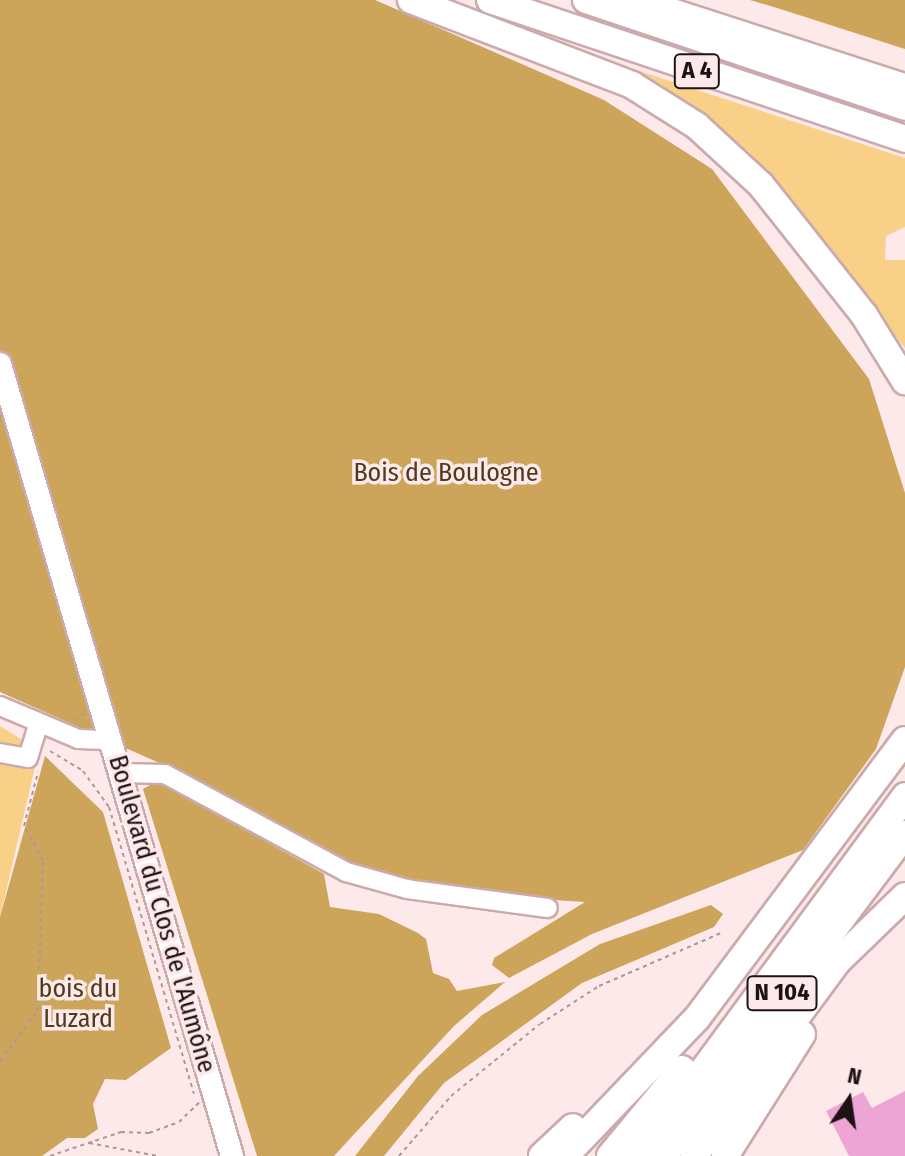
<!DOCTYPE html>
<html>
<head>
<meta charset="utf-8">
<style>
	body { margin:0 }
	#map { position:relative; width:905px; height:1156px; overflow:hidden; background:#fee9ea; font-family:"Fira Sans Condensed",sans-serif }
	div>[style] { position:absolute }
	.green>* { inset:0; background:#f8d088 }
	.forest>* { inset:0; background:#cca55a }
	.building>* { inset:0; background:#eda5d5 }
	.path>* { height:2px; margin-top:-1px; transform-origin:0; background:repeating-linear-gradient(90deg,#ab999a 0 4px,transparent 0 8px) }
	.roads { filter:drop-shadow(2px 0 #cbaaac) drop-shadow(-2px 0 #cbaaac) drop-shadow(0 2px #cbaaac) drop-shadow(0 -2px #cbaaac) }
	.minor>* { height:18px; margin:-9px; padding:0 9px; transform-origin:9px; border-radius:9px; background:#fff }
	.major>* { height:22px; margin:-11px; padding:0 11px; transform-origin:11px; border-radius:11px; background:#fff }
	.highway>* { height:26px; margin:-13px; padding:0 13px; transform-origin:13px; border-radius:13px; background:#fff }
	span { translate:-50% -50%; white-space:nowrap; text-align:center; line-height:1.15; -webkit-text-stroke:7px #fee9ea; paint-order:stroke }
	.shield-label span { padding:2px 6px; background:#fee9ea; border:2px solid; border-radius:6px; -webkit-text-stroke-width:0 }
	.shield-label { font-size:24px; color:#1e1314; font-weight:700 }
	.park-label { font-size:26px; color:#4d3b1b }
	.street-label { font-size:26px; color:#1e1314 }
	.north { position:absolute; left:809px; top:1060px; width:80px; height:80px; -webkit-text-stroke:6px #fee9ea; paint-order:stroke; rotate:13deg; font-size:22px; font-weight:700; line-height:32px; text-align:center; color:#1e1314 }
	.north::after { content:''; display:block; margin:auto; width:28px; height:36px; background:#1e1314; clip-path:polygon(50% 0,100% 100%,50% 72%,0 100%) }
</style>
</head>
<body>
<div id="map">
	<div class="green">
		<i style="clip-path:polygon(627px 67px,905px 158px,905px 227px,886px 236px,885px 260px,905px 260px,905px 348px,749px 152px,697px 109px)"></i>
		<i style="clip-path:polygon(0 726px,39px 750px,0 917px)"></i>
	</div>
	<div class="forest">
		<i style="clip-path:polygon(0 0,375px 0,604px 100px,712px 169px,869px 379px,905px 493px,905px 667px,876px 749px,803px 850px,592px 934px,509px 978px,492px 965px,494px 958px,585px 902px,461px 894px,360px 876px,166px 766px,0 692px)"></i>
		<i style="clip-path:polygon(750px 0,905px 0,905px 49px,777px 8px)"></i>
		<i style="clip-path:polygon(45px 756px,103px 812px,171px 1048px,126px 1080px,105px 1079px,93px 1104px,98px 1129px,85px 1138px,67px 1138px,42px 1156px,0 1156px,0 917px)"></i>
		<i style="clip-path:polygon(157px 781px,324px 874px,330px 907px,379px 914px,418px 933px,426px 939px,433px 973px,449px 979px,457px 991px,505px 982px,454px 1026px,334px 1156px,257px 1156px,143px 789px)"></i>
		<i style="clip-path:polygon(711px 905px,723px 914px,714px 927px,582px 983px,444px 1083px,384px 1156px,355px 1156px,418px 1076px,482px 1015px,600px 944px)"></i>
	</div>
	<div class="building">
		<i style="clip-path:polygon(905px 1091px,905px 1156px,849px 1156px,826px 1111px,863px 1092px,872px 1108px)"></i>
	</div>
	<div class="path">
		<i style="left:75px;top:721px;width:13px;rotate:-39deg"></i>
		<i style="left:50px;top:751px;width:39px;rotate:31deg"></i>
		<i style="left:83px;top:771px;width:44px;rotate:54.2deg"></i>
		<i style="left:109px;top:807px;width:299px;rotate:73.5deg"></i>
		<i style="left:0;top:1061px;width:64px;rotate:-53.3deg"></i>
		<i style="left:38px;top:1010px;width:149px;rotate:-88.1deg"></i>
		<i style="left:43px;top:861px;width:40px;rotate:-118deg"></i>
		<i style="left:24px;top:826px;width:56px;rotate:-75.5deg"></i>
		<i style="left:89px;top:1143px;width:70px;rotate:10.7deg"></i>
		<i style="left:50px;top:1156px;width:75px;rotate:-18.7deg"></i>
		<i style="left:121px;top:1132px;width:28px;rotate:2deg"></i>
		<i style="left:149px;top:1133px;width:32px;rotate:-20deg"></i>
		<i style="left:179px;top:1122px;width:28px;rotate:-44deg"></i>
		<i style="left:399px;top:1156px;width:79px;rotate:-49.1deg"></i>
		<i style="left:451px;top:1096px;width:114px;rotate:-39deg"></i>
		<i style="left:540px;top:1024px;width:70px;rotate:-32.8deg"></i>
		<i style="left:599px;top:986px;width:133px;rotate:-23.5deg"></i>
	</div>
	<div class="roads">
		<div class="minor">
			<i style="left:0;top:706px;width:85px;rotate:22.9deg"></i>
			<i style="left:78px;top:739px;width:34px;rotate:2deg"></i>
			<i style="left:0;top:753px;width:28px;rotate:10deg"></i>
			<i style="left:28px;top:758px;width:37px;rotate:-73deg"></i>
			<i style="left:121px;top:773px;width:44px;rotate:1.3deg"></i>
			<i style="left:165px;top:774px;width:206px;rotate:28.4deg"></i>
			<i style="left:346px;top:872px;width:63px;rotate:15.6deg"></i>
			<i style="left:407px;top:889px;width:142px;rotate:7.7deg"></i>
		</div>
		<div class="major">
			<i style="left:0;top:364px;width:825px;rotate:73.67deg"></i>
		</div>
		<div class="highway">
			<i style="left:411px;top:0;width:237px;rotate:21deg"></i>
			<i style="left:632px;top:85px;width:77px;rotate:32.2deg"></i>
			<i style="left:697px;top:126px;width:87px;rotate:42.7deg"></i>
			<i style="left:761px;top:185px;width:166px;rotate:51.6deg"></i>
			<i style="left:864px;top:315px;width:78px;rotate:58.2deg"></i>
			<i style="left:490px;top:0;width:438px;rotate:18.5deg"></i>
			<i style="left:586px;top:0;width:336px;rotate:18.5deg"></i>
			<i style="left:635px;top:0;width:284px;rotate:17.9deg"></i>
			<i style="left:542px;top:1156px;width:42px;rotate:-43.1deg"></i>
			<i style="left:565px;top:1156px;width:191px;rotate:-46.3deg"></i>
			<i style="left:697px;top:1018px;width:347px;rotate:-53.2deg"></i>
			<i style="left:610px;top:1156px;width:113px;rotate:-50.4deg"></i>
			<i style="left:640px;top:1156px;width:447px;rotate:-53.6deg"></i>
			<i style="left:664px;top:1156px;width:402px;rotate:-53.2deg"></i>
			<i style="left:694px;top:1156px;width:241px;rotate:-53.6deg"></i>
			<i style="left:837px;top:962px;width:95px;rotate:-44.1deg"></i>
			<i style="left:725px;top:1156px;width:144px;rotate:-57.7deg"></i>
		</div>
	</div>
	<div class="shield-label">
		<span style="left:697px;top:71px">A 4</span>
		<span style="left:782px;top:993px">N 104</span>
	</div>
	<div class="park-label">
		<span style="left:446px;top:473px">Bois de Boulogne</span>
		<span style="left:78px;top:1004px">bois du<br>Luzard</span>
	</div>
	<div class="street-label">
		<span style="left:162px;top:914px;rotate:74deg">Boulevard du Clos de l'Aumône</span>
	</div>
	<div class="north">N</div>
</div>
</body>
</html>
